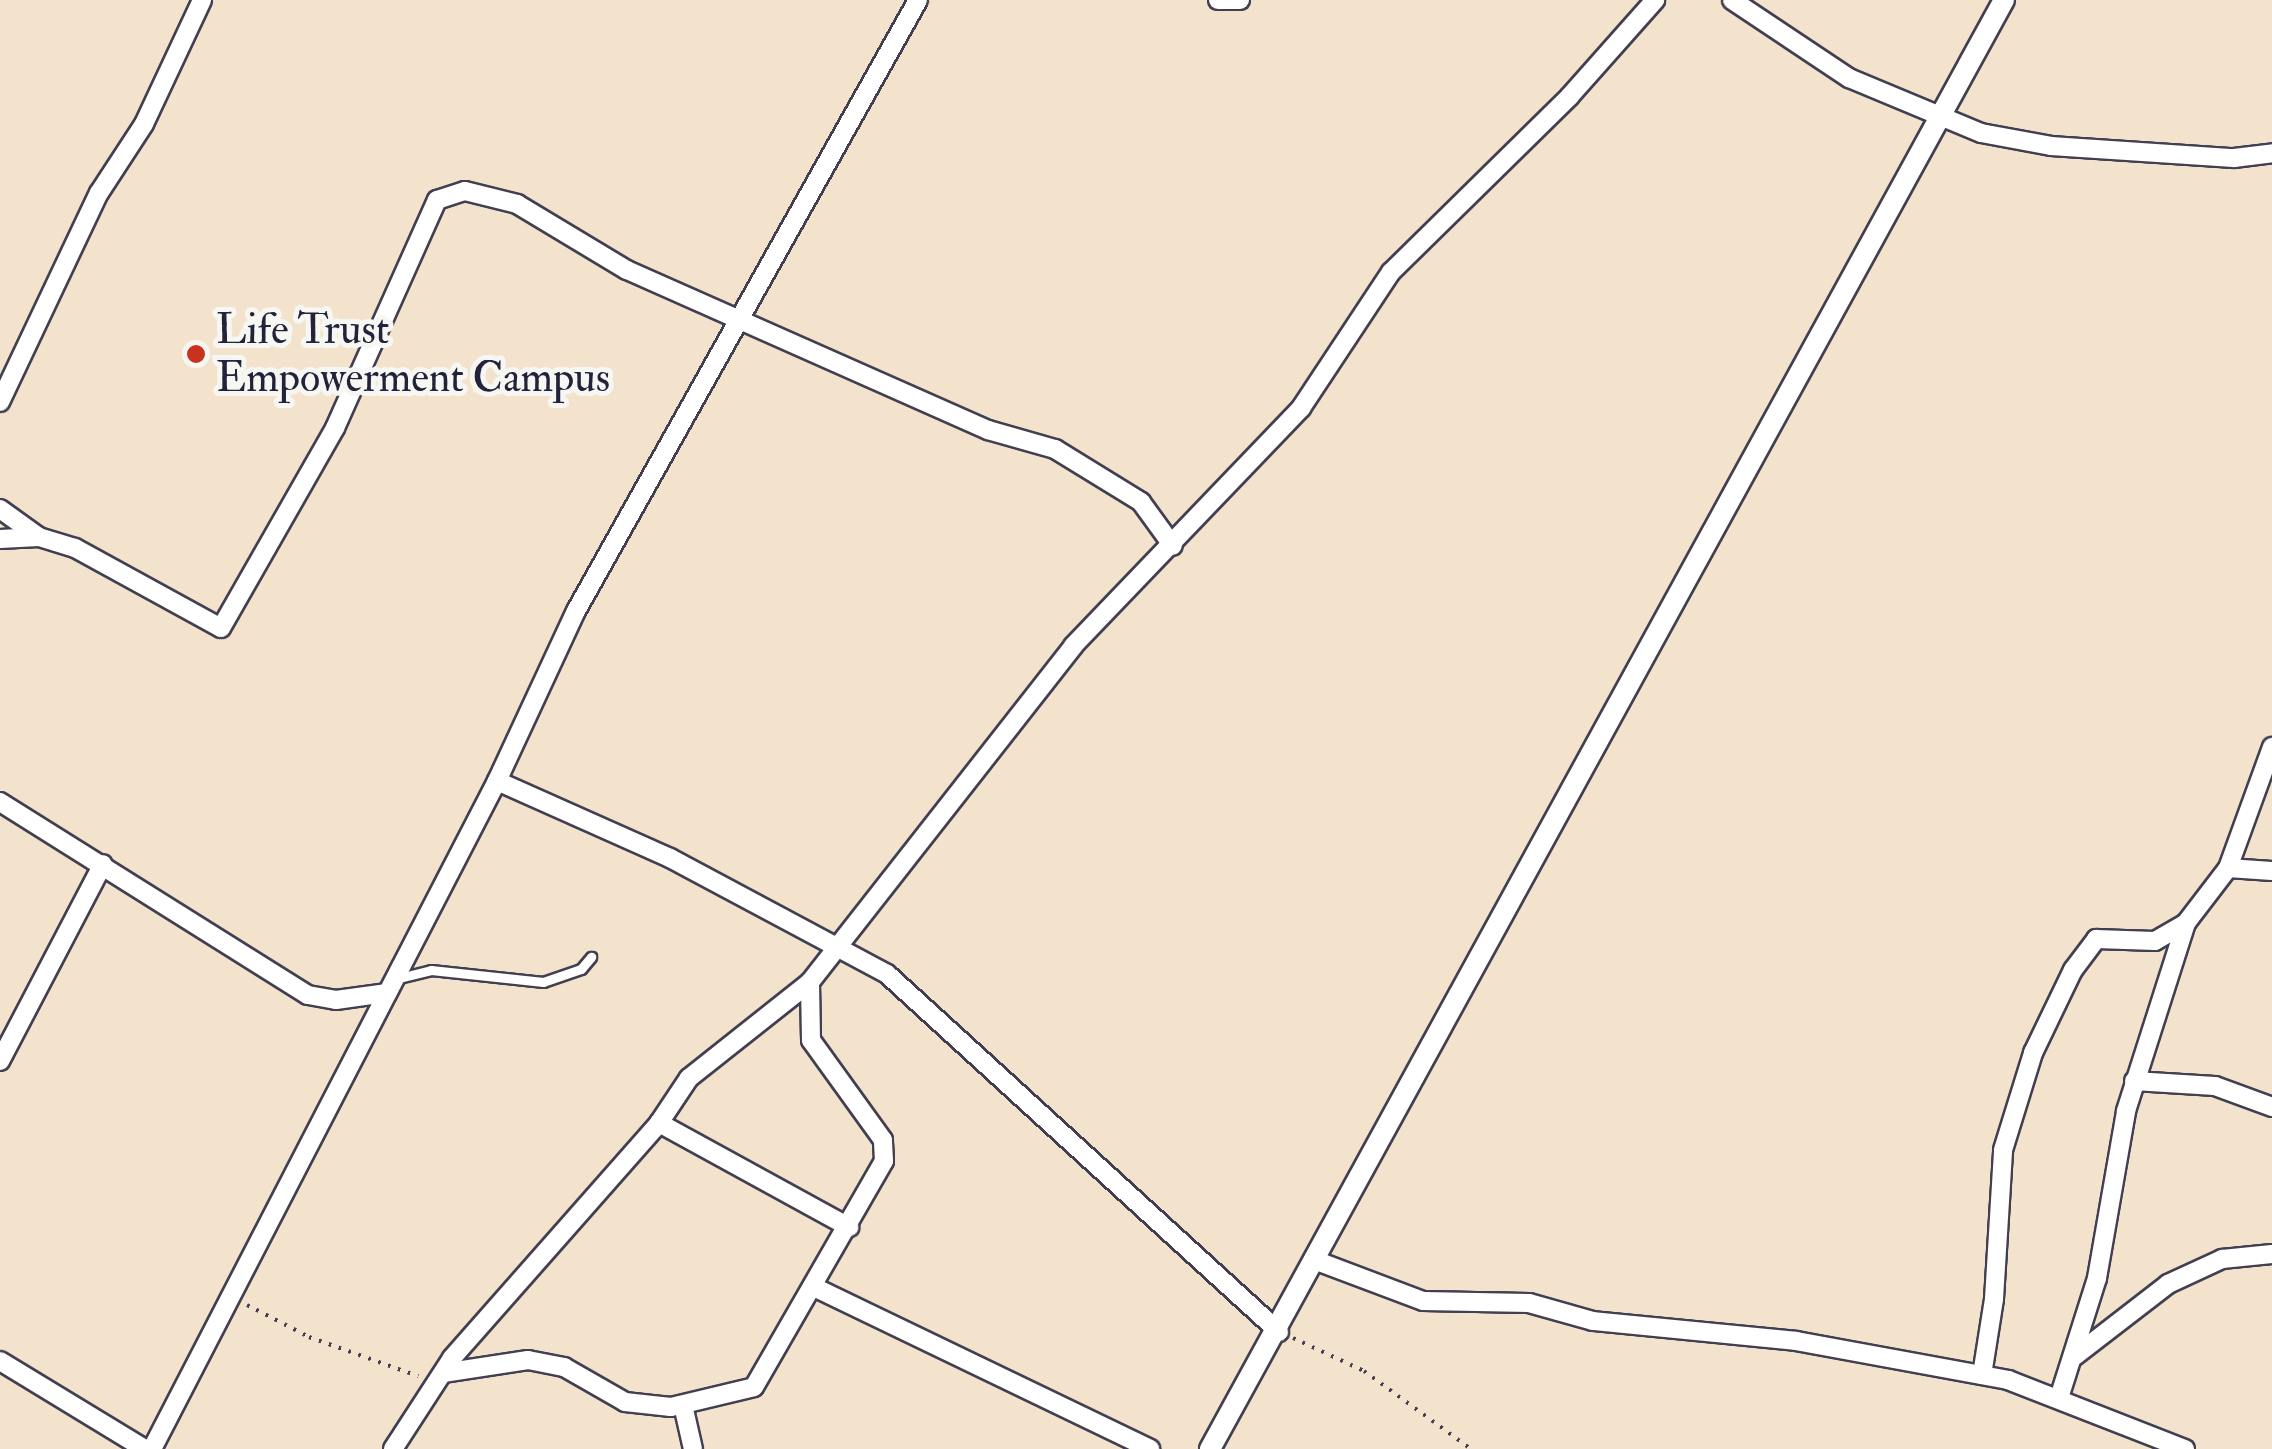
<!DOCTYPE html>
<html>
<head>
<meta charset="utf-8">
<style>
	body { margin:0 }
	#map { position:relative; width:2272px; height:1449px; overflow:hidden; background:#f3e3cc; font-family:"IM FELL Double Pica",serif }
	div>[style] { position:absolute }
	.path>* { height:4px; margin-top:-2px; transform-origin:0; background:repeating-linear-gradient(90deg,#413f51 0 2.5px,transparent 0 10.5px) }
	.roads { filter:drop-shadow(2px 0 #413f51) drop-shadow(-2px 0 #413f51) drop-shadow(0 2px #413f51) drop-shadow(0 -2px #413f51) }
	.service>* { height:9px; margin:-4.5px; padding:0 4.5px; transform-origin:4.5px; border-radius:4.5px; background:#fff }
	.minor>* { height:18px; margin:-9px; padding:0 9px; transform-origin:9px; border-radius:9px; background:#fff }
	.tertiary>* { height:20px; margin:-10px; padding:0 10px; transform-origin:10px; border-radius:10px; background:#fff }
	.dots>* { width:28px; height:28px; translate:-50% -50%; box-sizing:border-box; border:5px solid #f6f6f2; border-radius:50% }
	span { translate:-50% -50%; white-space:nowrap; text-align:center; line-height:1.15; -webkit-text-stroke:10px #f6f6f2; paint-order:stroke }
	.poi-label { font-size:42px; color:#22223b }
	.left { translate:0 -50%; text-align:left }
</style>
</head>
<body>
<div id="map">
	<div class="path">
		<i style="left:247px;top:1305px;width:70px;rotate:27.3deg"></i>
		<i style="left:309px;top:1337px;width:116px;rotate:19.7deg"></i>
		<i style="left:1293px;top:1338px;width:78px;rotate:24.9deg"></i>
		<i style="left:1364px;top:1371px;width:132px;rotate:36.1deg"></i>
	</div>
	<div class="roads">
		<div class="service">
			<i style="left:395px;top:979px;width:37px;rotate:-14deg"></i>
			<i style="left:431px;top:970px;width:113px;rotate:6.1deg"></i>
			<i style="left:543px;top:982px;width:40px;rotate:-18.9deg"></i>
			<i style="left:581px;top:969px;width:16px;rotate:-50deg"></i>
		</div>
		<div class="minor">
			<i style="left:1218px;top:0;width:22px"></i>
			<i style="left:1732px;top:0;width:141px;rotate:33.7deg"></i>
			<i style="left:1849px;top:78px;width:143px;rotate:22.6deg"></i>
			<i style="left:1981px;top:133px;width:71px;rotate:10.5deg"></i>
			<i style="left:2051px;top:146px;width:183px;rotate:3.8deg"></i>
			<i style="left:2234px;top:158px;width:38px;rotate:-7deg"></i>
			<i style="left:0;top:402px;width:231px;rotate:-64.7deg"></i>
			<i style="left:99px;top:193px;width:82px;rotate:-56.9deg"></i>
			<i style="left:144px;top:124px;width:137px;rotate:-64.9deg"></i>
			<i style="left:0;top:509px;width:48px;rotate:35.7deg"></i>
			<i style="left:0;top:539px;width:39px;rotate:-3deg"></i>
			<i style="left:39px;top:537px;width:38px;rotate:17deg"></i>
			<i style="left:75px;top:548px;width:166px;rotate:28.7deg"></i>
			<i style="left:221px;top:628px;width:230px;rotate:-60.3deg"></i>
			<i style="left:335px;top:428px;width:250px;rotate:-65.9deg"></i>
			<i style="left:437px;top:200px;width:29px;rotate:-18deg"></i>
			<i style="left:465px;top:191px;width:54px;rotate:14deg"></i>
			<i style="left:517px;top:204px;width:128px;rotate:31deg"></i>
			<i style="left:627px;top:270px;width:395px;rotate:23.9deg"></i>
			<i style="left:988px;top:430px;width:70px;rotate:15.8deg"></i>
			<i style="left:1055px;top:449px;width:101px;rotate:31.6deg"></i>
			<i style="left:1141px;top:502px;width:54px;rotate:54deg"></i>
			<i style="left:497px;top:781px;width:187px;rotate:-65.1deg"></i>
			<i style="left:576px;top:611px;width:700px;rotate:-60.76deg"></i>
			<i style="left:0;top:802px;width:363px;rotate:32.1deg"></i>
			<i style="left:308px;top:995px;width:28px;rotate:10deg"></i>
			<i style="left:336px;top:1000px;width:50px;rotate:-8deg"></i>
			<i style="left:2228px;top:868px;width:129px;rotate:-70deg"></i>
			<i style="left:0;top:1061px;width:222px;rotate:-62.4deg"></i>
			<i style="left:2134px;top:1081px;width:81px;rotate:3.5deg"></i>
			<i style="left:2215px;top:1086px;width:61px;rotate:20.2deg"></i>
			<i style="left:659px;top:1123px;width:217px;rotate:28.7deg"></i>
			<i style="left:1317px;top:1261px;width:113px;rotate:20.7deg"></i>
			<i style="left:1423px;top:1301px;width:106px;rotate:1.1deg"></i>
			<i style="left:1529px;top:1303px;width:66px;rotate:15.7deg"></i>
			<i style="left:1593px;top:1321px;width:204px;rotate:5.6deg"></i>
			<i style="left:1796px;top:1341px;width:216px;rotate:10.4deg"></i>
			<i style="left:2008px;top:1380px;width:190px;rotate:21.3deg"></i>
			<i style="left:816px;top:1288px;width:371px;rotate:25.7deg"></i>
			<i style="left:2075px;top:1356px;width:118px;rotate:-37.7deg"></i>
			<i style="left:2168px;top:1284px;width:60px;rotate:-24.8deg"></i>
			<i style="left:2222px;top:1259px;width:50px;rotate:-5.7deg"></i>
			<i style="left:0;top:1361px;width:170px;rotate:31.3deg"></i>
			<i style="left:443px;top:1373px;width:86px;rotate:-8.7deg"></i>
			<i style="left:528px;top:1360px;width:37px;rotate:11deg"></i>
			<i style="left:564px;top:1367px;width:70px;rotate:29.8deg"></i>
			<i style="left:625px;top:1402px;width:46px;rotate:6.2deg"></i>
			<i style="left:671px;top:1407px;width:85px;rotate:-13.5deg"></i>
			<i style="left:754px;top:1387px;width:261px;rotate:-60.1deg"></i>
			<i style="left:884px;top:1161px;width:21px;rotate:-93deg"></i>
			<i style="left:883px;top:1140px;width:123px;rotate:-125.8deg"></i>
			<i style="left:811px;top:1040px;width:58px;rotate:-91deg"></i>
			<i style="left:1982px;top:1375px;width:77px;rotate:-81deg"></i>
			<i style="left:1994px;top:1299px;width:149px;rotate:-86.5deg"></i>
			<i style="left:2003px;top:1150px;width:102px;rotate:-72.8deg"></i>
			<i style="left:2033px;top:1053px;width:92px;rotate:-64.3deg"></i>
			<i style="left:2073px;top:970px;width:39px;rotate:-53deg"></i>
			<i style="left:2096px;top:939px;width:59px;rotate:1.9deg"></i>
			<i style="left:2155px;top:941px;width:36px;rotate:-30deg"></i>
			<i style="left:2186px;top:923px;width:69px;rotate:-52.6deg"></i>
			<i style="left:2228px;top:868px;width:44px;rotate:3.9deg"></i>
			<i style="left:2059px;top:1398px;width:126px;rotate:-72.4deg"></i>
			<i style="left:2097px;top:1278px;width:169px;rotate:-80.1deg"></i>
			<i style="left:2126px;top:1111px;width:197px;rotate:-72.3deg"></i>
			<i style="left:683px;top:1405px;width:45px;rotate:77.2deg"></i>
			<i style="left:152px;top:1449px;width:752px;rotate:-62.69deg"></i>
			<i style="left:497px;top:781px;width:189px;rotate:24deg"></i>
			<i style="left:670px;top:858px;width:246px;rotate:28.1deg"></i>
			<i style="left:887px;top:974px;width:531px;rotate:42.4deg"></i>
			<i style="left:393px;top:1449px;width:108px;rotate:-57deg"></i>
			<i style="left:452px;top:1358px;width:313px;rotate:-48.6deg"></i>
			<i style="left:659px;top:1123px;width:54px;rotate:-56.3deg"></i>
			<i style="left:689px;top:1078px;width:154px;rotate:-38.4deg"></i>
			<i style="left:810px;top:982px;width:427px;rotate:-51.9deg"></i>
			<i style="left:1073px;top:646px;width:330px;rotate:-46.2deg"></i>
			<i style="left:1301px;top:408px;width:163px;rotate:-56.5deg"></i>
			<i style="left:1391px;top:272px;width:250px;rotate:-44.5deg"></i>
			<i style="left:1569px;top:97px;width:130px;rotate:-48.4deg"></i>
		</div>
		<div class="tertiary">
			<i style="left:1210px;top:1449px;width:1652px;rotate:-61.28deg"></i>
		</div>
	</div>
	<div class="dots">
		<i style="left:196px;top:354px;background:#c8321e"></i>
	</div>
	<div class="poi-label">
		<span class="left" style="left:216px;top:354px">Life Trust<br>Empowerment Campus</span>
	</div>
</div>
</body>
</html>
